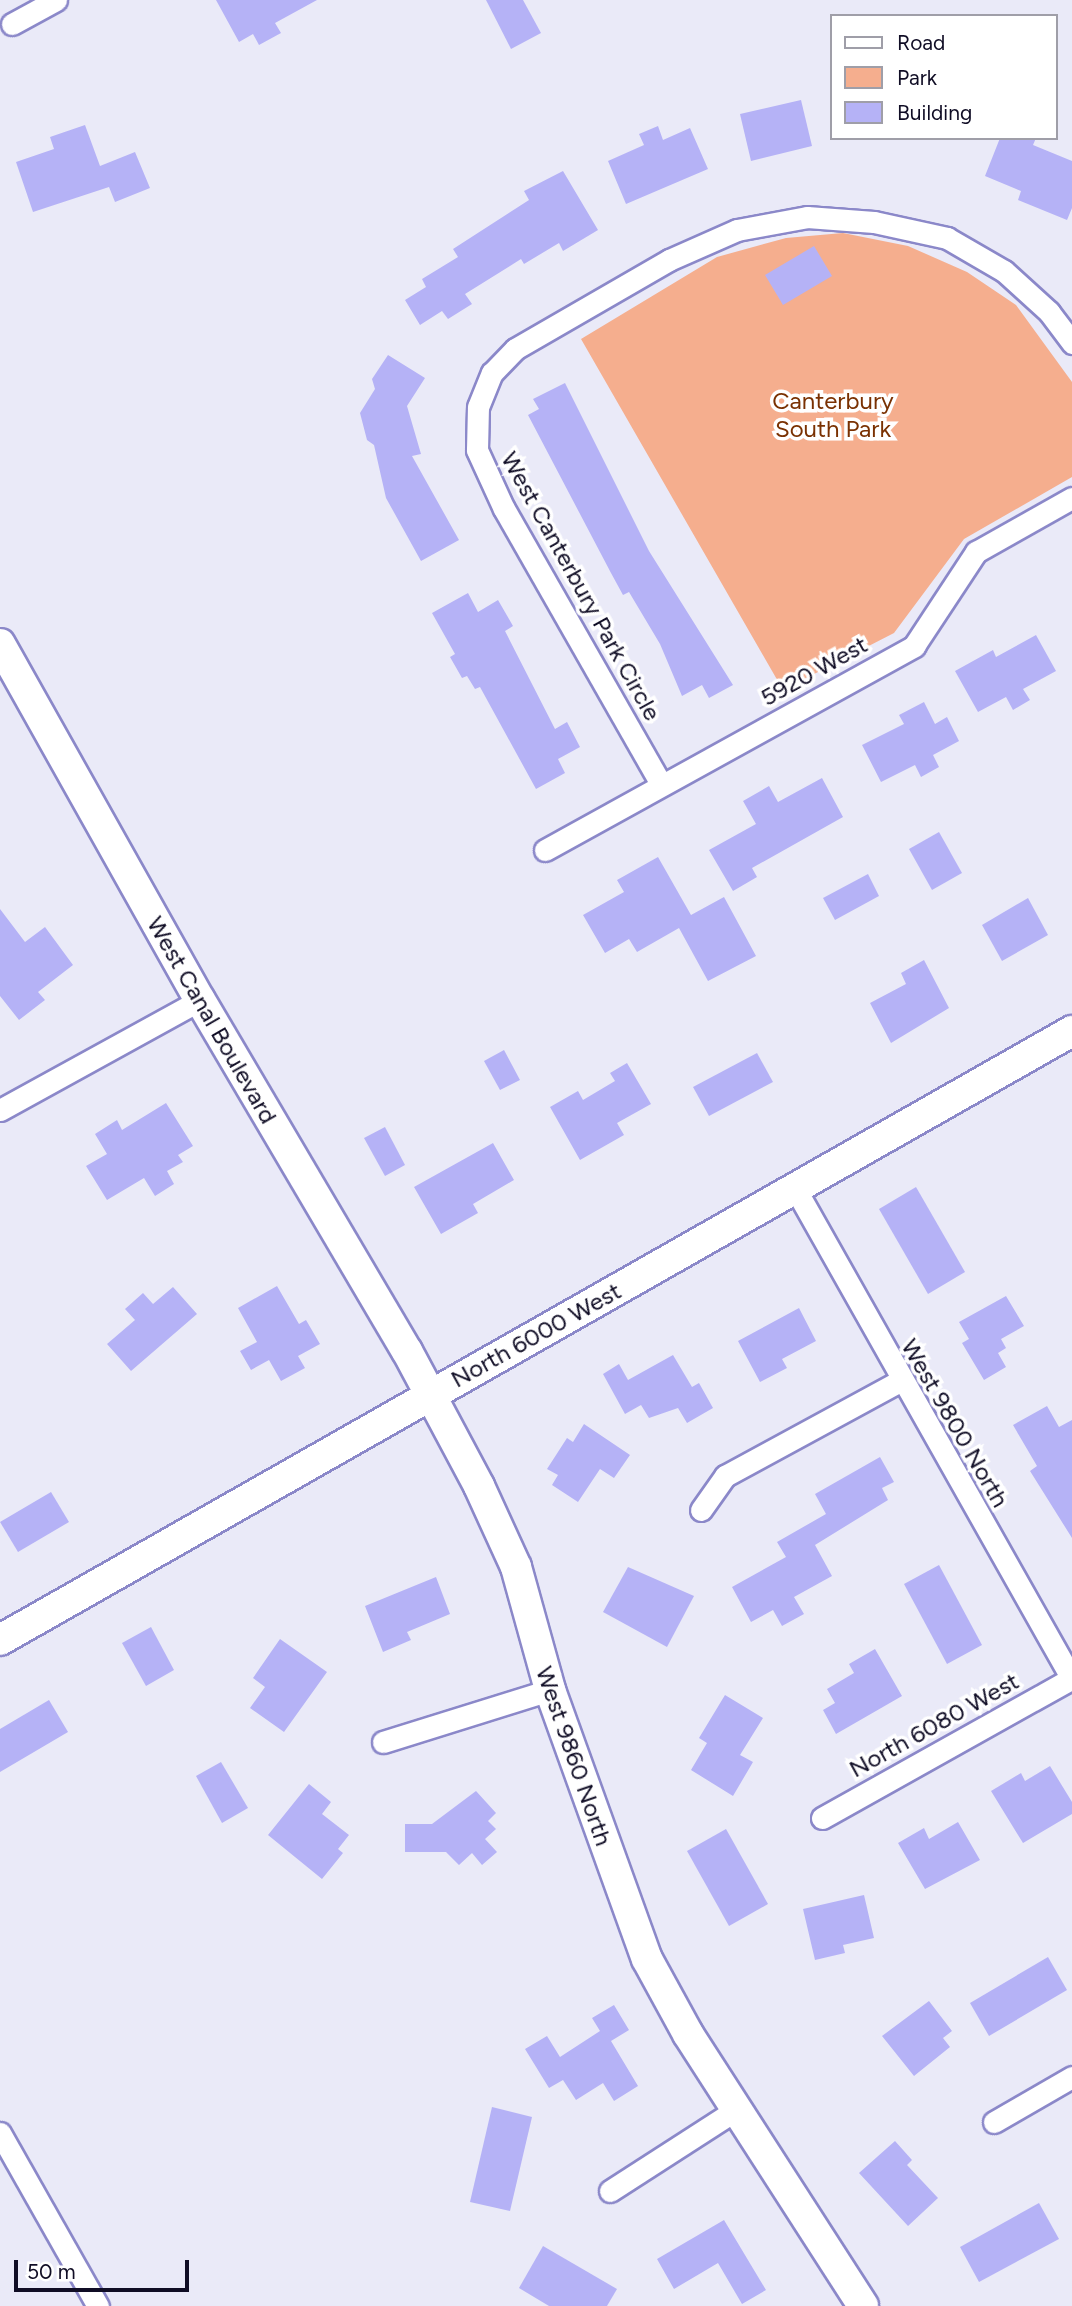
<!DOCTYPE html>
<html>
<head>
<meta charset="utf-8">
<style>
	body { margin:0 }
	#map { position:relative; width:1072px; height:2306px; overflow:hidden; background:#eaeaf8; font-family:Figtree,sans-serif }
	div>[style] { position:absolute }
	.green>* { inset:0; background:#f5ae8e }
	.building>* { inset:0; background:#b5b2f6 }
	.roads { filter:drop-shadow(2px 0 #8b88c9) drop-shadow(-2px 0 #8b88c9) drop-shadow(0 2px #8b88c9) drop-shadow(0 -2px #8b88c9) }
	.street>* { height:21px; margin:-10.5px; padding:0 10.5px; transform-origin:10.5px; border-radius:10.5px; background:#fff }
	.secondary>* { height:30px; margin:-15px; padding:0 15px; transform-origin:15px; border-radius:15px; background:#fff }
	span { translate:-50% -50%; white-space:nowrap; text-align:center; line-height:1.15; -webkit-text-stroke:7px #fff; paint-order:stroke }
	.park-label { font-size:24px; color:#7a3102 }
	.street-label { font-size:24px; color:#100d25 }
	.legend { position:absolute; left:830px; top:14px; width:228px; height:126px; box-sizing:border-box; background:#fff; border:2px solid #9f9ea8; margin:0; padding:9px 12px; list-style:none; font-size:21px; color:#100d25 }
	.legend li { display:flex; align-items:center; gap:14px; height:35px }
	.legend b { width:35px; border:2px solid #9f9ea8 }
	.scale { position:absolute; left:14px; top:2260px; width:175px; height:32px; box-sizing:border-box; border:4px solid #100d25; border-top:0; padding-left:9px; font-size:21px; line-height:24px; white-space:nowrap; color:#100d25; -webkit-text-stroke:5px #fff; paint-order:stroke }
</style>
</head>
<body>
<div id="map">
	<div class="green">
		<i style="clip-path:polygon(843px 233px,908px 246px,967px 272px,1016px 305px,1072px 382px,1072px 477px,964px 539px,894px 633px,783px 690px,581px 339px,717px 257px,786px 238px)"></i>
	</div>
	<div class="building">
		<i style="clip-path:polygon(216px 0,317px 0,275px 23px,281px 33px,259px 45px,253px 34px,239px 42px)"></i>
		<i style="clip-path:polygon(486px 0,523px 0,541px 33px,511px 49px)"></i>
		<i style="clip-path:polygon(801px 100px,812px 146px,751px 161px,740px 114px)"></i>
		<i style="clip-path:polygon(85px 125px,100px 166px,135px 152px,150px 188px,115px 202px,109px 187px,33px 212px,16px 162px,54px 149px,50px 137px)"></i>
		<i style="clip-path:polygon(658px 126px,663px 140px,690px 128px,708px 169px,626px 204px,608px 161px,644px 145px,639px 134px)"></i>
		<i style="clip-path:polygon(1000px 138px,1036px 138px,1033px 145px,1072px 161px,1072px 208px,1067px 220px,1018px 200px,1021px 191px,985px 176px)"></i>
		<i style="clip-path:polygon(563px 171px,598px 230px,563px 251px,559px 243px,524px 264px,521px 259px,465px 294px,472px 304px,448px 319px,442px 311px,420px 325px,405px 300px,426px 287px,422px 279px,458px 257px,453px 249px,529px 200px,524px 191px)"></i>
		<i style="clip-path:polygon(814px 246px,832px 276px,783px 305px,765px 275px)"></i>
		<i style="clip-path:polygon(388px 355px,425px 378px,407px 406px,421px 454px,412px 456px,459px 540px,421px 561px,386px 498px,374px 445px,367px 440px,360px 413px,375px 389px,372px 379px)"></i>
		<i style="clip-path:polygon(565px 383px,649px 551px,733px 685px,709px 698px,702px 685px,682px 696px,660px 644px,629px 592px,623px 595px,611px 573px,528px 415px,539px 409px,533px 399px)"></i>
		<i style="clip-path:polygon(468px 593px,478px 612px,498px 600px,513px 626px,505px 631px,555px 729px,567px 722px,580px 747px,558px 759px,565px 773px,536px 789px,480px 687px,475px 689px,467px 676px,462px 678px,450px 657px,455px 654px,432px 613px)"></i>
		<i style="clip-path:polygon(1036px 635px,1056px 671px,1023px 689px,1030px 700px,1013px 710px,1006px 697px,978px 712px,955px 671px,993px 650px,996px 657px)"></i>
		<i style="clip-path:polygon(924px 702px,935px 724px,947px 717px,959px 741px,933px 755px,939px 767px,921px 777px,915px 765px,881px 782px,862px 745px,904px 724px,899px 715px)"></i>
		<i style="clip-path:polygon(822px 778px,843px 817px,752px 868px,757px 877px,733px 891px,709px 850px,756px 824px,743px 801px,769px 786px,778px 802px)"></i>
		<i style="clip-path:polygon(939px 832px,962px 873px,932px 890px,909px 849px)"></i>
		<i style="clip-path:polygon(658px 857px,691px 915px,724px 897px,756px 956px,708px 981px,679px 928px,637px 952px,629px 939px,605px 953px,583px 915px,624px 892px,617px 880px)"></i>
		<i style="clip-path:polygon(868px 874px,879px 896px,835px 920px,823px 898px)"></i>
		<i style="clip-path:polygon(1028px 898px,1048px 935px,1002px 961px,982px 925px)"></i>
		<i style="clip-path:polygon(0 909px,25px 942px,45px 927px,73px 965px,38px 992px,45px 1000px,19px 1020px,0 996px)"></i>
		<i style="clip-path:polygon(924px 960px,949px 1008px,891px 1043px,870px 1003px,906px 984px,901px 973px)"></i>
		<i style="clip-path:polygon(504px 1050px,520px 1080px,500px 1090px,484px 1061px)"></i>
		<i style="clip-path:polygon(757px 1053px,773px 1082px,709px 1116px,693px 1087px)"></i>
		<i style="clip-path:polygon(627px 1063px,651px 1104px,617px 1123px,624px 1135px,580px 1160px,550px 1107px,578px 1091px,583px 1100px,615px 1081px,610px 1073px)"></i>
		<i style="clip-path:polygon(166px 1103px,193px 1146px,178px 1155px,183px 1162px,167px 1171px,174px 1184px,155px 1196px,144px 1178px,107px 1200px,86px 1166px,107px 1154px,95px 1134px,117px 1120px,122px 1130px)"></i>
		<i style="clip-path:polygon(385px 1127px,405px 1165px,385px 1176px,364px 1138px)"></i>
		<i style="clip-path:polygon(493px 1143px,514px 1180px,473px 1204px,478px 1213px,441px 1234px,414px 1187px)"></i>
		<i style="clip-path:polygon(916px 1187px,965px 1272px,928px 1294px,879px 1209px)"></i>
		<i style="clip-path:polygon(277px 1286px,299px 1324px,306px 1320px,320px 1344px,298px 1356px,305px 1368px,281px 1381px,269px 1360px,251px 1370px,240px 1351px,257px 1342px,238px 1308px)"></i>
		<i style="clip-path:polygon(173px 1287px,197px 1314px,131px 1371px,107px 1344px,135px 1320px,125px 1309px,143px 1293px,153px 1304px)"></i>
		<i style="clip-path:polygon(1006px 1296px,1024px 1326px,1001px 1339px,1006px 1348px,998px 1353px,1006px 1367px,984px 1380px,962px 1343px,969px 1339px,959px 1322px)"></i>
		<i style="clip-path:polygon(799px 1308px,816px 1341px,782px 1359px,787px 1368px,760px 1382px,738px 1341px)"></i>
		<i style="clip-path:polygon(673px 1355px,692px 1387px,699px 1383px,713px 1408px,687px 1423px,678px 1408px,649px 1418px,641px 1405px,625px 1414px,603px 1374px,619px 1364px,628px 1380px)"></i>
		<i style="clip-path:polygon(1047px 1406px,1059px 1427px,1072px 1420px,1072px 1538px,1030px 1471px,1037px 1466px,1013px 1425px)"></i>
		<i style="clip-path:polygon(584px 1424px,630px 1455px,614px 1478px,600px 1469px,578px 1502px,552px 1485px,558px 1475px,547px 1469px,567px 1438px,573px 1442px)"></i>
		<i style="clip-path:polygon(880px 1457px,894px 1482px,882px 1488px,888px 1500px,815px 1545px,832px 1576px,794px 1597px,804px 1614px,782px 1626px,773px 1610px,751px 1622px,732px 1587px,786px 1557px,777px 1542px,826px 1514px,815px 1494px)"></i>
		<i style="clip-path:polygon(51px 1492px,69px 1522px,18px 1552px,0 1522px)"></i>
		<i style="clip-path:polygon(939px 1565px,982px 1645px,947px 1664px,904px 1584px)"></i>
		<i style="clip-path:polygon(628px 1567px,694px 1596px,667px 1647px,603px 1612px)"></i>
		<i style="clip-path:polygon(436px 1577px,450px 1614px,407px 1632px,411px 1640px,383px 1652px,365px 1606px)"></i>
		<i style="clip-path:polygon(151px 1627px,174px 1670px,146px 1686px,122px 1643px)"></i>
		<i style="clip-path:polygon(280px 1639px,327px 1672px,284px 1732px,250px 1708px,265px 1687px,253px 1678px)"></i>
		<i style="clip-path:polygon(875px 1649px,902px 1696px,836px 1734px,823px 1710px,835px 1703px,827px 1689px,854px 1673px,849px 1664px)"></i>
		<i style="clip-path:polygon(725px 1695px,763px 1718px,740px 1755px,753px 1762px,733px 1796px,691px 1770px,707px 1743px,699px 1738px)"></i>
		<i style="clip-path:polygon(49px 1700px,68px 1732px,0 1772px,0 1729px)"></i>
		<i style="clip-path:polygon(221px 1762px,248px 1808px,222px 1823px,196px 1776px)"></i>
		<i style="clip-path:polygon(1050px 1766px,1072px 1802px,1072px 1814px,1023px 1843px,991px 1791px,1021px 1773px,1025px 1781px)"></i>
		<i style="clip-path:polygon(309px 1784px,331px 1802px,322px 1814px,349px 1835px,338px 1849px,343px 1853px,322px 1879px,268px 1835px)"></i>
		<i style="clip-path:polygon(476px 1791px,496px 1813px,488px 1821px,496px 1829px,485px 1839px,497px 1852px,482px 1865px,472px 1853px,459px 1865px,446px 1852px,405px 1852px,405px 1824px,432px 1824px)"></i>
		<i style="clip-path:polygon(958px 1822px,980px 1860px,925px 1889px,898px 1843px,924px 1828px,929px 1839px)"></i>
		<i style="clip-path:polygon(726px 1829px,768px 1904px,729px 1926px,687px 1851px)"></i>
		<i style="clip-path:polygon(864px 1895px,874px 1938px,843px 1945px,845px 1953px,815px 1960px,803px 1909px)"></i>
		<i style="clip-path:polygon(1048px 1957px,1067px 1990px,989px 2036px,970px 2003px)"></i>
		<i style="clip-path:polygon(929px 2001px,952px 2031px,943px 2038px,950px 2047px,914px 2076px,882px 2036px)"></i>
		<i style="clip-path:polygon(614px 2005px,629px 2030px,611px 2041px,638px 2086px,614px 2101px,603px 2083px,576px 2100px,563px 2080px,549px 2088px,525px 2049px,547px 2036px,560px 2057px,600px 2031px,592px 2018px)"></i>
		<i style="clip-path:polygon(492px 2107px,532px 2117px,510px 2211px,470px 2202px)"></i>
		<i style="clip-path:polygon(895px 2141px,912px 2160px,907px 2165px,938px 2198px,908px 2226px,859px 2173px)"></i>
		<i style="clip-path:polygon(1039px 2203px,1059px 2239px,979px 2282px,960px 2247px)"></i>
		<i style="clip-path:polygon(724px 2220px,766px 2290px,742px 2304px,718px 2263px,674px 2289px,657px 2259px)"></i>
		<i style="clip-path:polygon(543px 2246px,617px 2289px,607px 2306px,549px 2306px,519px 2288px)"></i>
	</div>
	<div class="roads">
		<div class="street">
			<i style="left:12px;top:24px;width:50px;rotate:-28.6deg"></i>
			<i style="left:661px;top:784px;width:317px;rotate:-119.7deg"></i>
			<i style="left:504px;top:509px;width:65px;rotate:-114.6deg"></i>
			<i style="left:477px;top:450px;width:43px;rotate:-88.7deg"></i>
			<i style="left:478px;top:407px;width:37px;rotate:-68deg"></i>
			<i style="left:492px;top:373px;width:33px;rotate:-46deg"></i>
			<i style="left:515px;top:349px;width:178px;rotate:-30deg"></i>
			<i style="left:669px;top:260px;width:74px;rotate:-23.8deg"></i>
			<i style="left:737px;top:230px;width:71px;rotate:-10.5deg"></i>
			<i style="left:807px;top:217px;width:67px;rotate:4.3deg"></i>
			<i style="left:874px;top:222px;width:75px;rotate:12.4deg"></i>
			<i style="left:947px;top:238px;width:66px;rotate:30.1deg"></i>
			<i style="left:1004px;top:271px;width:61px;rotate:42.3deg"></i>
			<i style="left:1049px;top:312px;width:39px;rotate:53deg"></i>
			<i style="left:545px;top:850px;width:422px;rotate:-28.9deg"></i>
			<i style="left:914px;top:646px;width:113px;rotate:-56.6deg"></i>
			<i style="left:976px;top:552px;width:110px;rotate:-29.4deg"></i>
			<i style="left:0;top:1110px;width:228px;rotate:-28.8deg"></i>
			<i style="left:796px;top:1190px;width:562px;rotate:60.56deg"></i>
			<i style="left:701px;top:1510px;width:42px;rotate:-54.8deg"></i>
			<i style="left:725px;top:1476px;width:199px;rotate:-28.5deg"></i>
			<i style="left:383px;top:1742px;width:175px;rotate:-17.3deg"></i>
			<i style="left:822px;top:1818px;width:285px;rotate:-29.2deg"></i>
			<i style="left:994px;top:2122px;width:90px;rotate:-30deg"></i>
			<i style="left:0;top:2133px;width:199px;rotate:60.5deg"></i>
			<i style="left:610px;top:2191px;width:153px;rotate:-32.8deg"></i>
		</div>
		<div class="secondary">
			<i style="left:0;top:644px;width:408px;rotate:60.7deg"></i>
			<i style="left:200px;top:1000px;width:407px;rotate:59.5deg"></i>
			<i style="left:407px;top:1351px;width:153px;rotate:61.9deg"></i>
			<i style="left:479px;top:1486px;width:89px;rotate:65.4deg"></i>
			<i style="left:516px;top:1567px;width:128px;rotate:74.5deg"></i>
			<i style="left:550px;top:1690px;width:286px;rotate:70.2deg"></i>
			<i style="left:647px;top:1959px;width:85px;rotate:61.3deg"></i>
			<i style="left:688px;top:2034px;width:323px;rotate:57.2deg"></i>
			<i style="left:0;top:1640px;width:1233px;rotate:-29.6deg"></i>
		</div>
	</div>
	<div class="park-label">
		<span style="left:833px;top:415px">Canterbury<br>South Park</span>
	</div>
	<div class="street-label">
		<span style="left:581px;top:586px;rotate:61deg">West Canterbury Park Circle</span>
		<span style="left:814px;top:671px;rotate:-29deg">5920 West</span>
		<span style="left:212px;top:1020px;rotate:60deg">West Canal Boulevard</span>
		<span style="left:536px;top:1335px;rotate:-29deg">North 6000 West</span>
		<span style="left:955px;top:1423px;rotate:60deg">West 9800 North</span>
		<span style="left:934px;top:1725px;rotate:-29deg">North 6080 West</span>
		<span style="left:574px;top:1756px;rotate:71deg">West 9860 North</span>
	</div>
	<ul class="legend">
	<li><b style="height:9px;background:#fff"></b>Road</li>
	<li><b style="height:19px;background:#f5ae8e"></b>Park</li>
	<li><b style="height:19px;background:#b5b2f6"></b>Building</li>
	</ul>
	<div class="scale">50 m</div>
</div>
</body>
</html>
